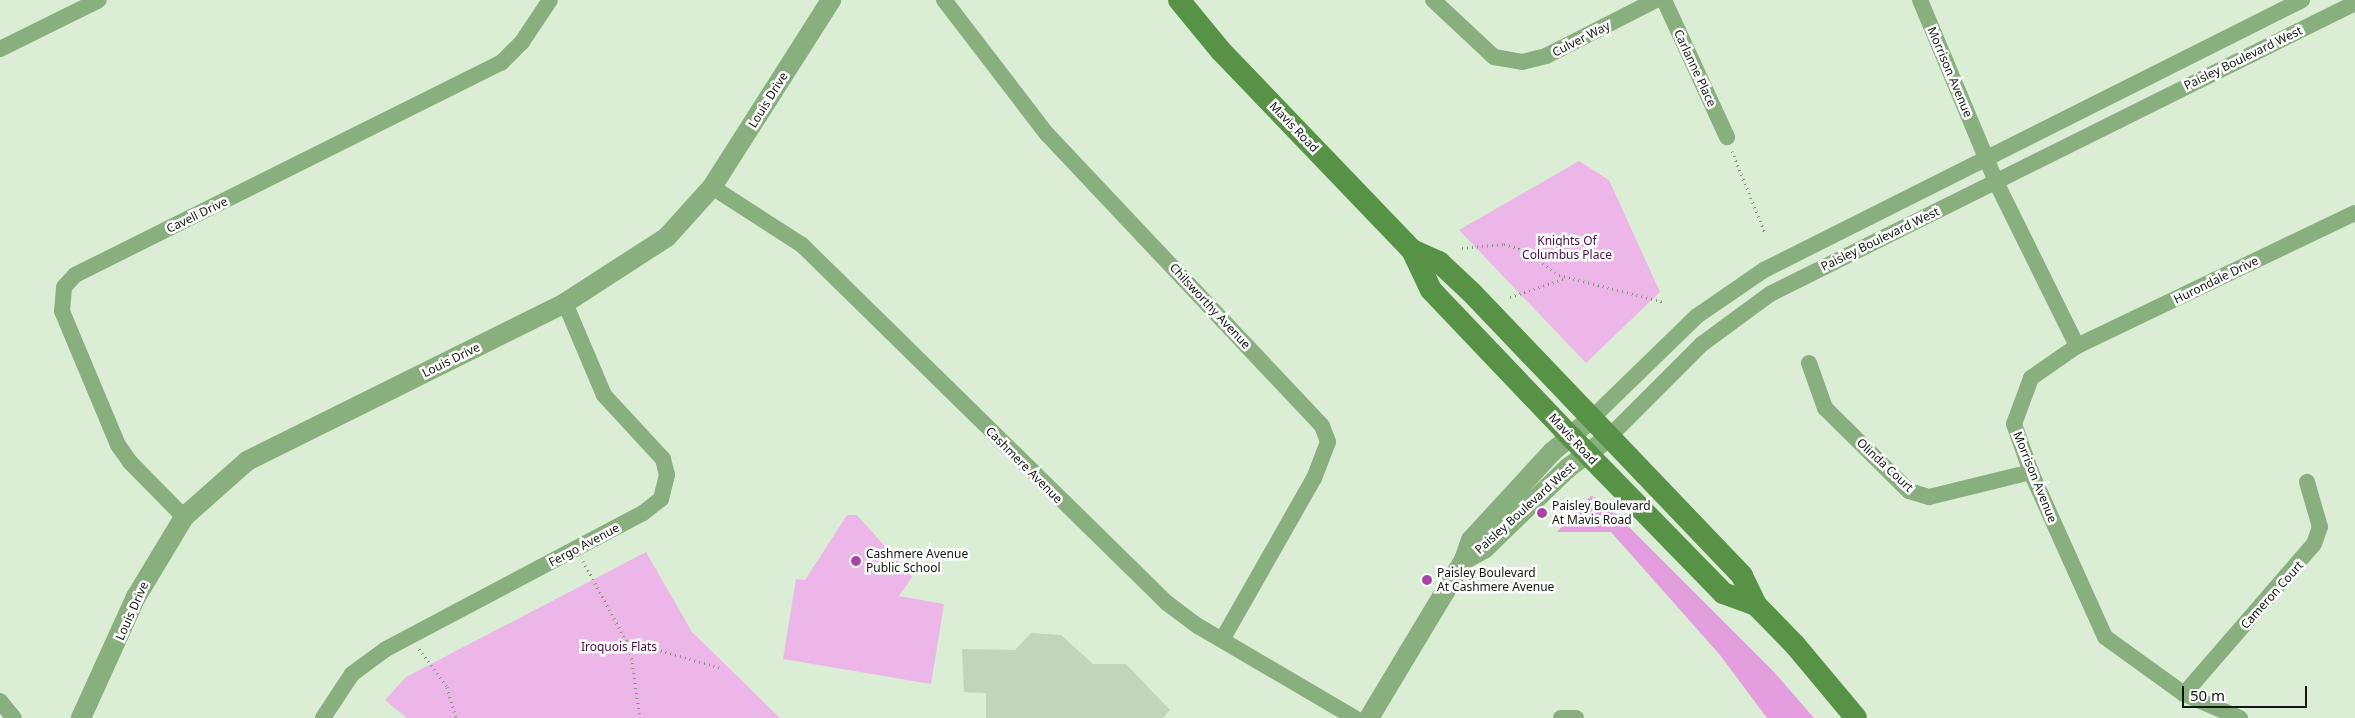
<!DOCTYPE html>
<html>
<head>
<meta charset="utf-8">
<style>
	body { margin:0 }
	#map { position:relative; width:2355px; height:718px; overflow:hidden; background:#dbeed5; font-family:"Noto Sans",sans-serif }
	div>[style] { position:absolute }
	.green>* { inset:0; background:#ecb7e8 }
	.forest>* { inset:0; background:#e49ddf }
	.building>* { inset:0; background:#c1d4bc }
	.path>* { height:3px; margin-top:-1.5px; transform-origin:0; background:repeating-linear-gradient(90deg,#859381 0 1px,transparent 0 5px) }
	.minor>* { height:16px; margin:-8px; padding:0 8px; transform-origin:8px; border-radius:8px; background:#88af7d }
	.tertiary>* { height:20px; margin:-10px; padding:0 10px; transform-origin:10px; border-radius:10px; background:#88af7d }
	.secondary>* { height:22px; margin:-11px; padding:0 11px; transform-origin:11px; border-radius:11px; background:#589247 }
	.dots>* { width:14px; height:14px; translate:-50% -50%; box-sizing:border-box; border:2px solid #fff; border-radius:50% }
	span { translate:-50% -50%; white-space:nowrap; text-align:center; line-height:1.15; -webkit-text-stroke:5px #fff; paint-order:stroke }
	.street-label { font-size:12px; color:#10170f }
	.park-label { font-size:12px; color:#4a0b4a }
	.poi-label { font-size:12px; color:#10170f }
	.left { translate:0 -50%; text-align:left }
	.scale { position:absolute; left:2182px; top:686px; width:125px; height:22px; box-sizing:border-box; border:2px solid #10170f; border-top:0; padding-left:6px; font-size:15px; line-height:18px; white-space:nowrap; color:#10170f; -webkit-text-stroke:4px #fff; paint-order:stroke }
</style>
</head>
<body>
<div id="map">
	<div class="green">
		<i style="clip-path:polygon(1579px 161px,1609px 180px,1660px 292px,1586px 363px,1459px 230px)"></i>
		<i style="clip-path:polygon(847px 515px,857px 515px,912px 577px,899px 596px,944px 604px,931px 684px,783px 659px,796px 579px,805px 580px)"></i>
		<i style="clip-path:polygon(646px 552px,692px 632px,780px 718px,407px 718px,385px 700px,406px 677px)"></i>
	</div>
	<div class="forest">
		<i style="clip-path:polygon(1591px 496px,1603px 501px,1774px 672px,1814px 718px,1767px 718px,1720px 655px,1611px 532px,1557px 532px)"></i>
	</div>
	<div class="building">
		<i style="clip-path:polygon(1031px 633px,1061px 635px,1093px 664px,1126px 664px,1170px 710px,1163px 718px,986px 718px,986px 693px,964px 692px,962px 649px,1015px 650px)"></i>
	</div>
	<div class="path">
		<i style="left:1732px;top:151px;width:88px;rotate:68.1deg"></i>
		<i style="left:1462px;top:248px;width:42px;rotate:-5.4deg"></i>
		<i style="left:1504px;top:244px;width:24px;rotate:17deg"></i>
		<i style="left:1527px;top:251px;width:40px;rotate:37deg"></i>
		<i style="left:1559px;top:275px;width:108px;rotate:14.4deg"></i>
		<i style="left:1510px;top:297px;width:59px;rotate:-18.7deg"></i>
		<i style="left:583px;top:561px;width:99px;rotate:61.6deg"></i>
		<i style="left:630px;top:648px;width:71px;rotate:81.9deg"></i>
		<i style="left:627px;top:641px;width:99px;rotate:15.9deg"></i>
		<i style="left:419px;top:649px;width:47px;rotate:53.6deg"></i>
		<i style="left:447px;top:687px;width:32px;rotate:74deg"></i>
	</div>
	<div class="minor">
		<i style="left:944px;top:0;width:169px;rotate:52.5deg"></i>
		<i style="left:1047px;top:134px;width:401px;rotate:46.7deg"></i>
		<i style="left:1322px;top:426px;width:17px;rotate:69deg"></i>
		<i style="left:1328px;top:442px;width:39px;rotate:111deg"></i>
		<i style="left:1314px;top:478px;width:186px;rotate:119.6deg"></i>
		<i style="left:1433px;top:0;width:83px;rotate:43.1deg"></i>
		<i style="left:1494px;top:57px;width:28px;rotate:10deg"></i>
		<i style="left:1522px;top:62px;width:25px;rotate:-14deg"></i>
		<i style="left:1546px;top:56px;width:123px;rotate:-27deg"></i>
		<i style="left:1664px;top:0;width:151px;rotate:65.3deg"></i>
		<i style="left:1920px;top:0;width:197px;rotate:67.3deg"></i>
		<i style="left:1996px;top:182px;width:183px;rotate:63.7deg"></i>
		<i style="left:0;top:49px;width:110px;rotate:-26.3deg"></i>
		<i style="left:712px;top:187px;width:107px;rotate:32.8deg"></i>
		<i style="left:802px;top:245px;width:511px;rotate:44.45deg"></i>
		<i style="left:1167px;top:603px;width:39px;rotate:37deg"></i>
		<i style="left:1198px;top:626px;width:182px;rotate:30.4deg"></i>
		<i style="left:1809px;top:363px;width:48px;rotate:70.4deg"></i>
		<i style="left:1825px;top:408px;width:118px;rotate:44.7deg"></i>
		<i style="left:1909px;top:491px;width:21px;rotate:17deg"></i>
		<i style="left:1929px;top:497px;width:105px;rotate:-13.8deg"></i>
		<i style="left:1592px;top:418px;width:146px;rotate:-44.2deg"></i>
		<i style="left:1697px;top:316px;width:81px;rotate:-34.5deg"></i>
		<i style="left:1764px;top:270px;width:602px;rotate:-26.65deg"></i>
		<i style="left:1608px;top:438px;width:133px;rotate:-45deg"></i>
		<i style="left:1702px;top:344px;width:84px;rotate:-36.3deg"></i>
		<i style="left:1770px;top:294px;width:653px;rotate:-26.45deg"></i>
		<i style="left:184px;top:517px;width:77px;rotate:-134.5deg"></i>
		<i style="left:130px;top:462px;width:21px;rotate:-125deg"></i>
		<i style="left:118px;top:445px;width:145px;rotate:-112.7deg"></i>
		<i style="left:62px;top:311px;width:24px;rotate:-85deg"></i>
		<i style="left:64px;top:287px;width:16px;rotate:-47deg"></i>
		<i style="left:75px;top:275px;width:476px;rotate:-26.5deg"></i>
		<i style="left:501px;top:63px;width:30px;rotate:-45deg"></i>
		<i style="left:522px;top:42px;width:50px;rotate:-56.3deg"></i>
		<i style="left:2184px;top:694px;width:198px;rotate:-49.1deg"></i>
		<i style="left:2314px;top:544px;width:18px;rotate:-71deg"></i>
		<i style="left:2320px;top:527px;width:47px;rotate:-106.1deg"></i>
		<i style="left:0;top:701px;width:22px;rotate:51deg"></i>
		<i style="left:323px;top:718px;width:53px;rotate:-56.6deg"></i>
		<i style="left:352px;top:674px;width:42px;rotate:-36.3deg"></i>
		<i style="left:386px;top:649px;width:291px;rotate:-27.9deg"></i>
		<i style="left:643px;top:513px;width:23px;rotate:-38deg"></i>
		<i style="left:661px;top:499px;width:25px;rotate:-76deg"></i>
		<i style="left:667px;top:475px;width:16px;rotate:-104deg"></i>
		<i style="left:663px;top:459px;width:87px;rotate:-132.7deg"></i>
		<i style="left:604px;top:395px;width:100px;rotate:-113deg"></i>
		<i style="left:1561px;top:718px;width:15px"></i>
		<i style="left:2240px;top:718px;width:61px;rotate:-156.8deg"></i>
		<i style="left:2184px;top:694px;width:97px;rotate:-144.2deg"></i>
		<i style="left:2105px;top:637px;width:181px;rotate:-114.2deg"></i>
		<i style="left:2031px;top:472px;width:51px;rotate:-109.5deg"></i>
		<i style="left:2014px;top:424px;width:49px;rotate:-69.7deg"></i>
		<i style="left:2031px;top:378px;width:56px;rotate:-34.8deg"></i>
		<i style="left:2077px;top:346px;width:308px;rotate:-25.6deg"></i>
	</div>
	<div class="tertiary">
		<i style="left:1464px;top:560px;width:23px;rotate:-29deg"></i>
		<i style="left:1484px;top:549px;width:117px;rotate:-44deg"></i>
		<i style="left:1568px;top:468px;width:50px;rotate:-36.9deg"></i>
		<i style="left:81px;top:718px;width:133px;rotate:-65.6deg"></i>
		<i style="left:136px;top:597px;width:93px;rotate:-59deg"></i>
		<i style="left:184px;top:517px;width:84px;rotate:-41.6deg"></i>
		<i style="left:247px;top:461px;width:355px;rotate:-26.4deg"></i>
		<i style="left:565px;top:303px;width:121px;rotate:-32.9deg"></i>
		<i style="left:667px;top:237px;width:67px;rotate:-48deg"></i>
		<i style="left:712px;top:187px;width:222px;rotate:-57.5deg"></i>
		<i style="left:1369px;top:718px;width:184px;rotate:-59deg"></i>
		<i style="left:1464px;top:560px;width:21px;rotate:-71deg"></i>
		<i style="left:1471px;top:540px;width:120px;rotate:-47.4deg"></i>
		<i style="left:1552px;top:452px;width:52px;rotate:-40.4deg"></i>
	</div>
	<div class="secondary">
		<i style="left:1179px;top:0;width:66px;rotate:50.5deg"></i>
		<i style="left:1221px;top:51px;width:276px;rotate:46.2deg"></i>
		<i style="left:1412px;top:250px;width:44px;rotate:64.6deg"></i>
		<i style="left:1431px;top:290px;width:203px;rotate:46.4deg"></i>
		<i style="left:1571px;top:437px;width:218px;rotate:45.7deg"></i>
		<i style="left:1723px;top:593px;width:35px;rotate:20deg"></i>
		<i style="left:1412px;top:250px;width:30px;rotate:24deg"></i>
		<i style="left:1439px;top:262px;width:45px;rotate:43.2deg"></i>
		<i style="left:1472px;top:293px;width:391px;rotate:46.3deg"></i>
		<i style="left:1742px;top:576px;width:32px;rotate:64deg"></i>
		<i style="left:1756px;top:605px;width:56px;rotate:45.7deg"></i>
		<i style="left:1795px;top:645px;width:95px;rotate:50.1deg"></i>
	</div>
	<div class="dots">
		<i style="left:1542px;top:513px;background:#aa44a7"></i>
		<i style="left:856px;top:561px;background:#aa44a7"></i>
		<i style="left:1427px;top:580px;background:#aa44a7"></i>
	</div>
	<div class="street-label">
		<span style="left:1581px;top:39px;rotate:-27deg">Culver Way</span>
		<span style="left:2243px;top:58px;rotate:-26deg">Paisley Boulevard West</span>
		<span style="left:1695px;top:68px;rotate:65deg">Carlanne Place</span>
		<span style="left:1950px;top:72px;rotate:67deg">Morrison Avenue</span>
		<span style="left:768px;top:100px;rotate:-58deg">Louis Drive</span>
		<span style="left:1294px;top:127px;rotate:46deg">Mavis Road</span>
		<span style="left:197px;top:215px;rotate:-26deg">Cavell Drive</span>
		<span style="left:1880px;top:239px;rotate:-26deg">Paisley Boulevard West</span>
		<span style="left:2216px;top:280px;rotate:-26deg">Hurondale Drive</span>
		<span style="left:1210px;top:306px;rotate:47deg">Chilsworthy Avenue</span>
		<span style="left:451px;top:360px;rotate:-26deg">Louis Drive</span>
		<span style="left:1573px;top:439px;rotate:47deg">Mavis Road</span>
		<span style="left:1024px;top:465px;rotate:45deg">Cashmere Avenue</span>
		<span style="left:1885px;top:465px;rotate:43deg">Olinda Court</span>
		<span style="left:2035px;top:477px;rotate:68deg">Morrison Avenue</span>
		<span style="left:1525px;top:508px;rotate:-42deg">Paisley Boulevard West</span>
		<span style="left:584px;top:545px;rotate:-28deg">Fergo Avenue</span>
		<span style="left:2272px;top:595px;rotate:-48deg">Cameron Court</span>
		<span style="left:132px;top:611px;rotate:-66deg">Louis Drive</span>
	</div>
	<div class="park-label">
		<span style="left:1567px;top:248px">Knights Of<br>Columbus Place</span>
		<span style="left:619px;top:647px">Iroquois Flats</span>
	</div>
	<div class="poi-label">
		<span class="left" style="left:1552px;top:513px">Paisley Boulevard<br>At Mavis Road</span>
		<span class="left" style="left:866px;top:561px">Cashmere Avenue<br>Public School</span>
		<span class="left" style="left:1437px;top:580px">Paisley Boulevard<br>At Cashmere Avenue</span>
	</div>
	<div class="scale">50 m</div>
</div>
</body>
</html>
